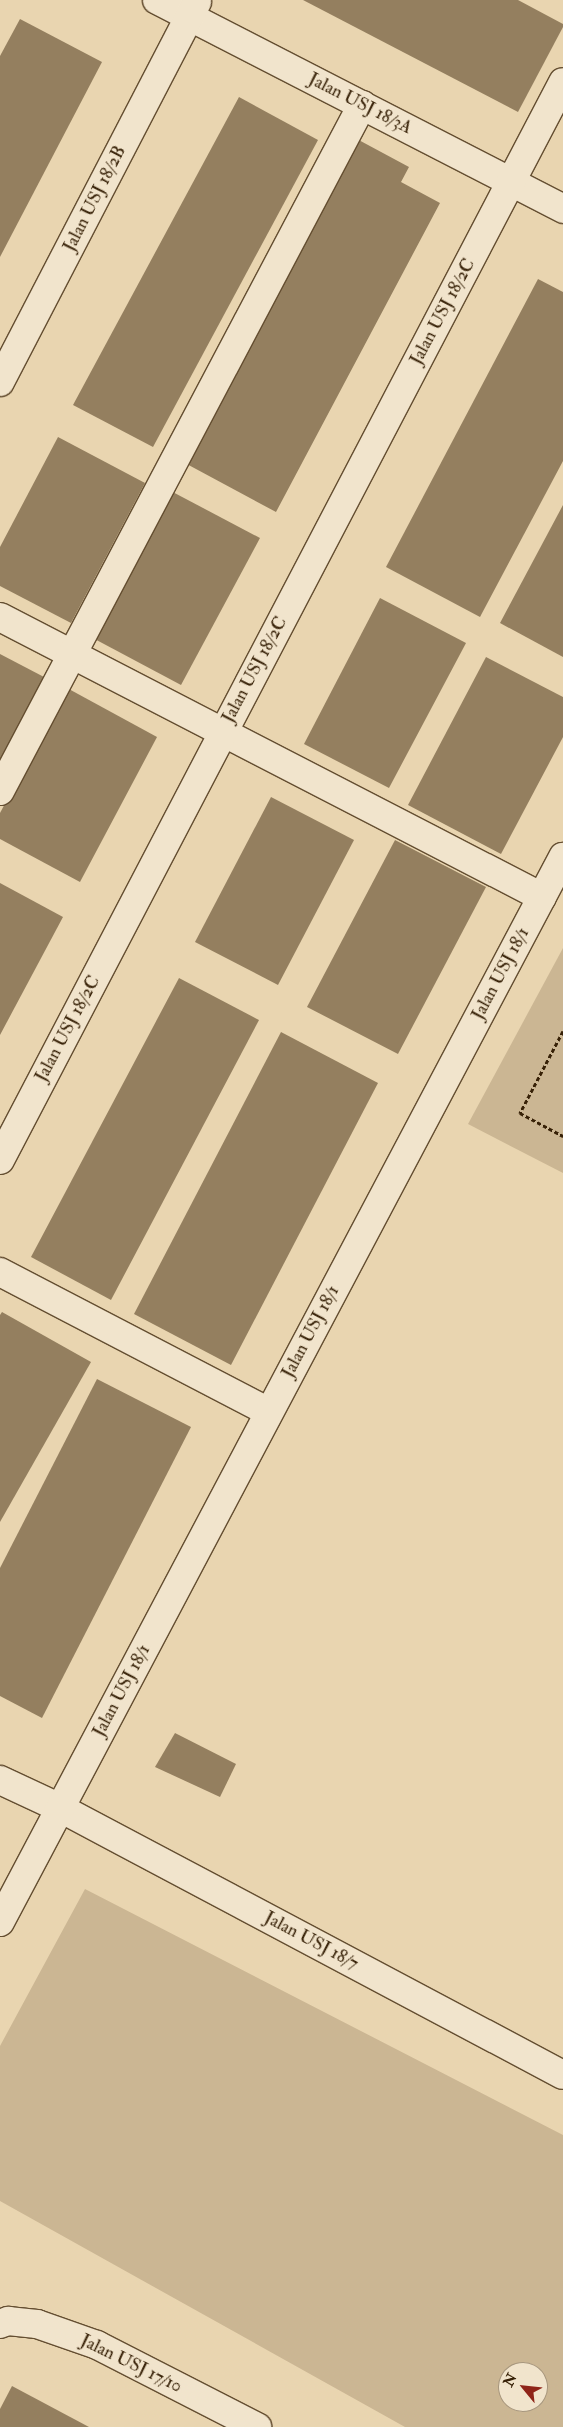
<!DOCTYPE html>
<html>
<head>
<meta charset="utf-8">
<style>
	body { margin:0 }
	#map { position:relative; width:563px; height:2427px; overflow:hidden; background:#e9d5b0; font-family:"IM FELL Double Pica",serif }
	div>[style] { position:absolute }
	.green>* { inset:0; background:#cbb693 }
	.building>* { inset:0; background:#947f5f }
	.path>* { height:3px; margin-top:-1.5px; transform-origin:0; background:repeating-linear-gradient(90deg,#372107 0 4px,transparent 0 6.5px) }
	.roads { filter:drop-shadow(1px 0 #644e31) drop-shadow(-1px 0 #644e31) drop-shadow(0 1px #644e31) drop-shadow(0 -1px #644e31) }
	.minor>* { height:28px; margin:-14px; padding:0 14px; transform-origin:14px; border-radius:14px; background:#f1e4cc }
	span { translate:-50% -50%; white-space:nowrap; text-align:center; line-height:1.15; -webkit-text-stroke:4px #f1e4cc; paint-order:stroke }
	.street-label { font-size:18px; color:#372107 }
	.north { position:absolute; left:498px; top:2362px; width:50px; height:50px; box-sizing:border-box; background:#f1e4cc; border:1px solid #a7967d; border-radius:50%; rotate:298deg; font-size:14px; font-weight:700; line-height:20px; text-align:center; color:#372107 }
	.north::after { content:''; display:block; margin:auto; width:18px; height:22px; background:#8f2418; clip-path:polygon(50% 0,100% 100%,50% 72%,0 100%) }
</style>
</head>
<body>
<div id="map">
	<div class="green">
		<i style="clip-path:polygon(563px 948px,563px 1173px,468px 1124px)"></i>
		<i style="clip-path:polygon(evenodd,85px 1889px,563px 2135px,563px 2427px,405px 2427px,0 2201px,0 2046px,85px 1889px,508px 2372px,538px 2372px,538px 2402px,508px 2402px,508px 2372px)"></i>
	</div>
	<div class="building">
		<i style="clip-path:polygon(303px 0,518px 0,563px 24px,563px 27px,518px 112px)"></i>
		<i style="clip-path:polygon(20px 19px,102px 62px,0 257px,0 56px)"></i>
		<i style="clip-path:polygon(239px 97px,318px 140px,153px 447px,73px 405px)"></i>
		<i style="clip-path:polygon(355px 138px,409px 167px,401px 182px,440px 203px,276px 512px,183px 462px)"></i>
		<i style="clip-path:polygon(538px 279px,563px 292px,563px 461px,480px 617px,386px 567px)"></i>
		<i style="clip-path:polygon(58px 437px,145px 483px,71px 623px,0 586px,0 547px)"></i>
		<i style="clip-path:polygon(167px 489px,260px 538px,181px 685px,89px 636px)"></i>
		<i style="clip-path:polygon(563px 505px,563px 657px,500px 623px)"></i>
		<i style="clip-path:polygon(380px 598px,466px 643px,389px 788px,304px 744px)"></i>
		<i style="clip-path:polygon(0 654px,44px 677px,0 762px)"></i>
		<i style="clip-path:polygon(486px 657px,563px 697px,563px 737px,501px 854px,408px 805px)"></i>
		<i style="clip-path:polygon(67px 688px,157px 737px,80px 882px,0 839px,0 813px)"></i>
		<i style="clip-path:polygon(271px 797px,354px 840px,278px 985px,195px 942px)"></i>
		<i style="clip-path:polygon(395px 840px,486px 887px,398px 1054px,307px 1007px)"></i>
		<i style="clip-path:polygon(0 883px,63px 917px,0 1035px)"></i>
		<i style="clip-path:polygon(179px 978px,259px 1020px,111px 1300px,31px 1257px)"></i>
		<i style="clip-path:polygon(281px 1032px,378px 1083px,231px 1365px,134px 1314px)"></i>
		<i style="clip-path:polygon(2px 1312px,91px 1362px,0 1522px,0 1315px)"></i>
		<i style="clip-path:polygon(97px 1379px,191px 1427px,42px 1718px,0 1696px,0 1568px)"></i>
		<i style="clip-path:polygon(175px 1733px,236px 1764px,220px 1797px,155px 1767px)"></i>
		<i style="clip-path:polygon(12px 2386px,89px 2427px,0 2427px,0 2409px)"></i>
	</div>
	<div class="path">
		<i style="left:563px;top:1031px;width:93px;rotate:117.7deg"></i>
		<i style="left:520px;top:1113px;width:49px;rotate:28.1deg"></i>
	</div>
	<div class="roads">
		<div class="minor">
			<i style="left:157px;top:0;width:457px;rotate:27.2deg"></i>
			<i style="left:0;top:382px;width:428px;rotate:-62.6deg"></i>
			<i style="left:0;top:617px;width:610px;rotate:27.32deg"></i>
			<i style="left:0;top:791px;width:776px;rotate:-62.18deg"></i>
			<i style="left:0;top:1160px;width:1216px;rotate:-62.42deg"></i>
			<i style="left:0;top:1272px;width:303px;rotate:27.5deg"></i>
			<i style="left:0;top:1780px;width:66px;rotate:25deg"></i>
			<i style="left:60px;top:1808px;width:569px;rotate:27.96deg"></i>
			<i style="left:0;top:1922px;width:1205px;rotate:-62.14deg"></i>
			<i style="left:0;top:2324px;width:9px;rotate:-21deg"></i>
			<i style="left:8px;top:2321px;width:29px;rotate:6deg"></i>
			<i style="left:37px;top:2324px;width:64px;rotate:19.3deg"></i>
			<i style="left:97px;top:2345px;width:180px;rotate:27.1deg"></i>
		</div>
	</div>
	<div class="street-label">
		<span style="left:360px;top:104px;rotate:27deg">Jalan USJ 18/3A</span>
		<span style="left:95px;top:199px;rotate:-63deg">Jalan USJ 18/2B</span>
		<span style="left:443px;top:312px;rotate:-62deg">Jalan USJ 18/2C</span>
		<span style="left:255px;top:670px;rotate:-62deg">Jalan USJ 18/2C</span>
		<span style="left:501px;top:974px;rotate:-62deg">Jalan USJ 18/1</span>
		<span style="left:68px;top:1029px;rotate:-62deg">Jalan USJ 18/2C</span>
		<span style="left:311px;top:1332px;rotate:-62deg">Jalan USJ 18/1</span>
		<span style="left:122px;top:1691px;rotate:-62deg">Jalan USJ 18/1</span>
		<span style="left:311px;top:1941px;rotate:28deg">Jalan USJ 18/7</span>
		<span style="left:131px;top:2364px;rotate:26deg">Jalan USJ 17/10</span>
	</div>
	<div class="north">N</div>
</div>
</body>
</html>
